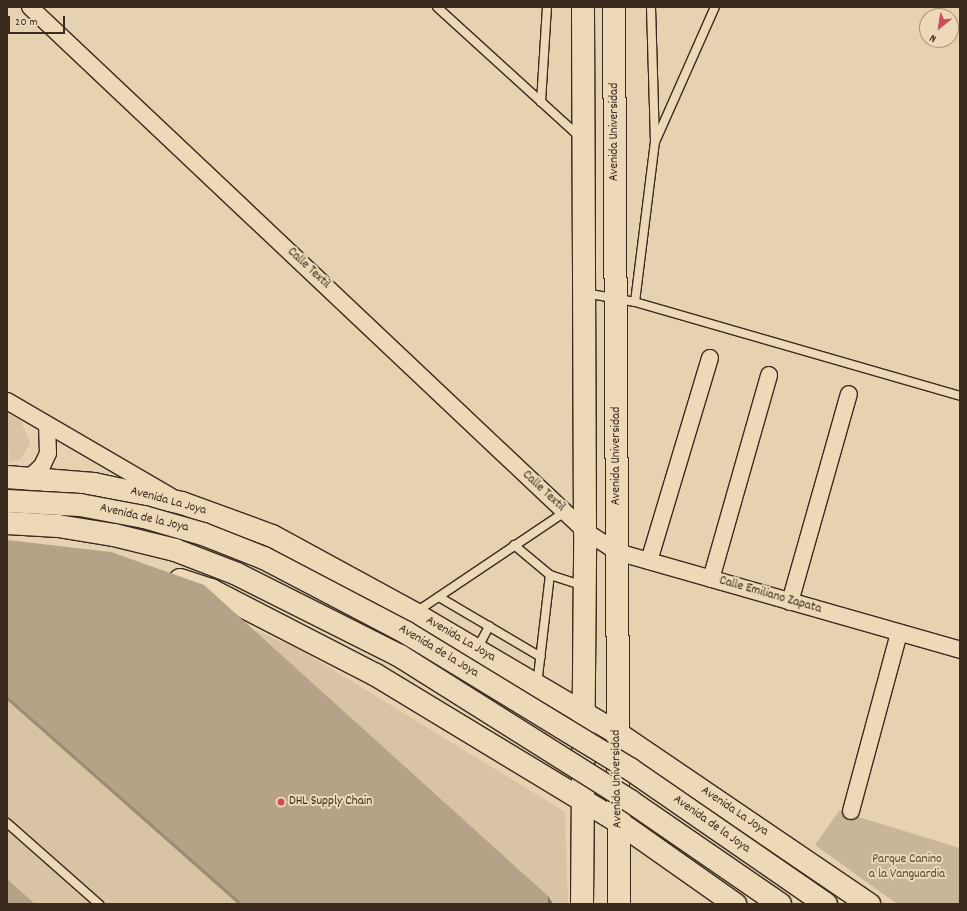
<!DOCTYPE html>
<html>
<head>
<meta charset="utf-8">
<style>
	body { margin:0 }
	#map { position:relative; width:967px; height:911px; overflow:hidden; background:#e6d2b1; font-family:Dekko,sans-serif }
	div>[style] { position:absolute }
	.built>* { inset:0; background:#d8c4a4 }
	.green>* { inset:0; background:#c9b698 }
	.roads { filter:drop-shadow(1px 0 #3b2a1e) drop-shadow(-1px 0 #3b2a1e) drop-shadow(0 1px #3b2a1e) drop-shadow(0 -1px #3b2a1e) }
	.lane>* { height:8px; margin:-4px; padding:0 4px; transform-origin:4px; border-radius:4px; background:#edd9b7 }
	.street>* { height:16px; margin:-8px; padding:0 8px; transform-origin:8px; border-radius:8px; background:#edd9b7 }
	.secondary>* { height:22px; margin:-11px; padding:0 11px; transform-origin:11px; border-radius:11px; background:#edd9b7 }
	.bridges { filter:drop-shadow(1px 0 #3b2a1e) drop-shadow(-1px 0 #3b2a1e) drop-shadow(0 1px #3b2a1e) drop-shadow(0 -1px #3b2a1e) }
	.secondary-bridge>* { height:22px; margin:-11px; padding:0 11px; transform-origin:11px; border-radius:11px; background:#edd9b7 }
	.wall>* { inset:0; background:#9d8c74 }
	.shaded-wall>* { inset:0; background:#7f725e }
	.building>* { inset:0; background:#b6a387 }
	.dots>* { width:11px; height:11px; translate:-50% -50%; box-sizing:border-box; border:2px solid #edd9b7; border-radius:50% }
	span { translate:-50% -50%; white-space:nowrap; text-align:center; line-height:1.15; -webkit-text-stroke:4px #edd9b7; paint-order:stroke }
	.street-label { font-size:13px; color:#3b2a1e }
	.poi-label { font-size:13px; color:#3b2a1e }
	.left { translate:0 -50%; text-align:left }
	.park-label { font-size:13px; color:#574636 }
	.frame { position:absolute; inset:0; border:8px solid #3b2a1e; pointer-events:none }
	.north { position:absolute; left:919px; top:8px; width:40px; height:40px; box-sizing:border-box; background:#edd9b7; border:1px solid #a6937a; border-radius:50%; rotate:210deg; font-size:11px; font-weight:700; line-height:16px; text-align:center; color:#3b2a1e }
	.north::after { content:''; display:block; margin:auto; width:14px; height:18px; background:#d1495b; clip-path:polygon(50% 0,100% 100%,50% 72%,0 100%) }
	.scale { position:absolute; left:8px; top:16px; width:57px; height:18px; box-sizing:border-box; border:2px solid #3b2a1e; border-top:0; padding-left:5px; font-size:12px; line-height:14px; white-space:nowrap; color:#3b2a1e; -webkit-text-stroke:3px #edd9b7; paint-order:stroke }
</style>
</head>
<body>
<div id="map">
	<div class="built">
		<i style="clip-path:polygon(7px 413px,21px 421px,30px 443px,21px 459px,9px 462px)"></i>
		<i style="clip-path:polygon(7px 561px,131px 577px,299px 649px,565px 812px,568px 904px,7px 904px)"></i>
	</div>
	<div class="green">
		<i style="clip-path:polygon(839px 811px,960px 848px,960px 904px,897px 904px,815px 845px)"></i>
	</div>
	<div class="roads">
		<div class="lane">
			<i style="left:437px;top:7px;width:195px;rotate:42.3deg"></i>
			<i style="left:541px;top:102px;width:95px;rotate:-86.4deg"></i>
			<i style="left:656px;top:140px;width:145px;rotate:-66.1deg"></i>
			<i style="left:585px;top:293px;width:51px;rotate:10.2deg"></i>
			<i style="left:635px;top:302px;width:338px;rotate:16.1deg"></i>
			<i style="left:635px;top:302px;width:161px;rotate:-82.9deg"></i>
			<i style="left:655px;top:142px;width:135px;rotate:-91.7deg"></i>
			<i style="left:514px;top:545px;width:47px;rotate:39.8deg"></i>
			<i style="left:439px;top:597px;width:118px;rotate:30.5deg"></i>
			<i style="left:416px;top:612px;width:179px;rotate:-33.9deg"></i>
			<i style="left:477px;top:649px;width:26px;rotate:-62deg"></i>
			<i style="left:537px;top:685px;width:111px;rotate:-83.3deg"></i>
			<i style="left:550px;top:575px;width:35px;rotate:18deg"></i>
			<i style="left:7px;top:823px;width:123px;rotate:41.4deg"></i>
		</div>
		<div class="street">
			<i style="left:30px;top:7px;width:763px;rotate:43.35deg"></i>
			<i style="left:585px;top:531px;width:38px;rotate:33deg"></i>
			<i style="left:617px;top:552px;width:357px;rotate:15.9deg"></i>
			<i style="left:7px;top:401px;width:189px;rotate:30.2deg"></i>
			<i style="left:30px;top:477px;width:16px;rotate:-43deg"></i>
			<i style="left:42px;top:466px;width:14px;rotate:-65deg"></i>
			<i style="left:48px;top:453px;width:28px;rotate:-92deg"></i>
			<i style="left:649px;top:561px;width:212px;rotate:-73.3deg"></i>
			<i style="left:711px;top:579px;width:212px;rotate:-74.1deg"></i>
			<i style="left:790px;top:602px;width:216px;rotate:-74.2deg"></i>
			<i style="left:851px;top:811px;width:184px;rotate:-74.9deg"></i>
		</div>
		<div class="secondary">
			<i style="left:614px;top:7px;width:897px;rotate:89.68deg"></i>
			<i style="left:7px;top:477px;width:87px;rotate:4.6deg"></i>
			<i style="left:94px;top:484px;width:90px;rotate:12.2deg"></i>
			<i style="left:182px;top:503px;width:96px;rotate:20.1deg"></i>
			<i style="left:272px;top:536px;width:163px;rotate:28.6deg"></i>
			<i style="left:415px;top:614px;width:234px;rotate:30.5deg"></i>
			<i style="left:617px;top:733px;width:305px;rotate:34.2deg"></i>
			<i style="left:180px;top:580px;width:33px;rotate:18deg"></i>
			<i style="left:211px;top:590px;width:186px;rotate:27.3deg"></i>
			<i style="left:376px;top:675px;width:285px;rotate:31.2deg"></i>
			<i style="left:620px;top:823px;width:141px;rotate:35.2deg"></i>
			<i style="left:582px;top:904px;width:373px;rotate:-89.5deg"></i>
			<i style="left:585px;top:531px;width:524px;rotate:-90.22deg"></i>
		</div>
	</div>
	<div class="bridges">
		<div class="secondary-bridge">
			<i style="left:7px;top:501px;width:73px;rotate:3.1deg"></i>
			<i style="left:80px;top:505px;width:65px;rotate:10.6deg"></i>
			<i style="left:144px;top:517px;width:61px;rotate:16.1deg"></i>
			<i style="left:203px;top:534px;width:66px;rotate:21.5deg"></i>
			<i style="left:264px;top:558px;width:161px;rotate:27.7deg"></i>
			<i style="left:407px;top:633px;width:261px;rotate:31.4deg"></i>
			<i style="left:630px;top:769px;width:238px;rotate:34.6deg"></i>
			<i style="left:7px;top:523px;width:51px;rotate:3.4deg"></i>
			<i style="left:58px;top:526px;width:57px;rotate:9.1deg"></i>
			<i style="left:114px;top:535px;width:63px;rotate:13.8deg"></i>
			<i style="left:175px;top:550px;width:66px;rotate:21.2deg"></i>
			<i style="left:237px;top:574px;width:182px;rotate:26.7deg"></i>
			<i style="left:400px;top:656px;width:272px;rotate:32.2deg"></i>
			<i style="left:630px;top:801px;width:182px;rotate:34.5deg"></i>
		</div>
	</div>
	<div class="wall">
		<i style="clip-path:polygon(7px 540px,553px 904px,238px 904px,7px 700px)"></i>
	</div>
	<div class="shaded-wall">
		<i style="clip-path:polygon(548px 896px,553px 904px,548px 904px)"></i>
	</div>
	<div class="building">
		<i style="clip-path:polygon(7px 540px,111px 552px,204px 585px,548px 896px,548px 904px,243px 904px,7px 696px)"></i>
		<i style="clip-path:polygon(7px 879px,35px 904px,7px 904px)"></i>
	</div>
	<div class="dots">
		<i style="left:281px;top:802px;background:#d1495b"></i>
	</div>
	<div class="street-label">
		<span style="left:615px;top:132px;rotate:-90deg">Avenida Universidad</span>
		<span style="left:308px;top:269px;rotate:43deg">Calle Textil</span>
		<span style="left:617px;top:456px;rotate:-90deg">Avenida Universidad</span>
		<span style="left:543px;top:492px;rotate:43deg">Calle Textil</span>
		<span style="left:168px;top:502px;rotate:15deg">Avenida La Joya</span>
		<span style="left:144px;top:519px;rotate:13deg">Avenida de la Joya</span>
		<span style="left:770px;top:596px;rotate:16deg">Calle Emiliano Zapata</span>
		<span style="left:460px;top:640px;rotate:30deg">Avenida La Joya</span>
		<span style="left:438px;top:652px;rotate:31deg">Avenida de la Joya</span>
		<span style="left:618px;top:779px;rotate:-91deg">Avenida Universidad</span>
		<span style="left:734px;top:812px;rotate:34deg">Avenida La Joya</span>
		<span style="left:711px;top:825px;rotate:35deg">Avenida de la Joya</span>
	</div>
	<div class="poi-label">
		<span class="left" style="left:289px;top:802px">DHL Supply Chain</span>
	</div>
	<div class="park-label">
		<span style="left:907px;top:868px">Parque Canino<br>a la Vanguardia</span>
	</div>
	<div class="frame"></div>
	<div class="north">N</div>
	<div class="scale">20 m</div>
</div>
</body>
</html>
